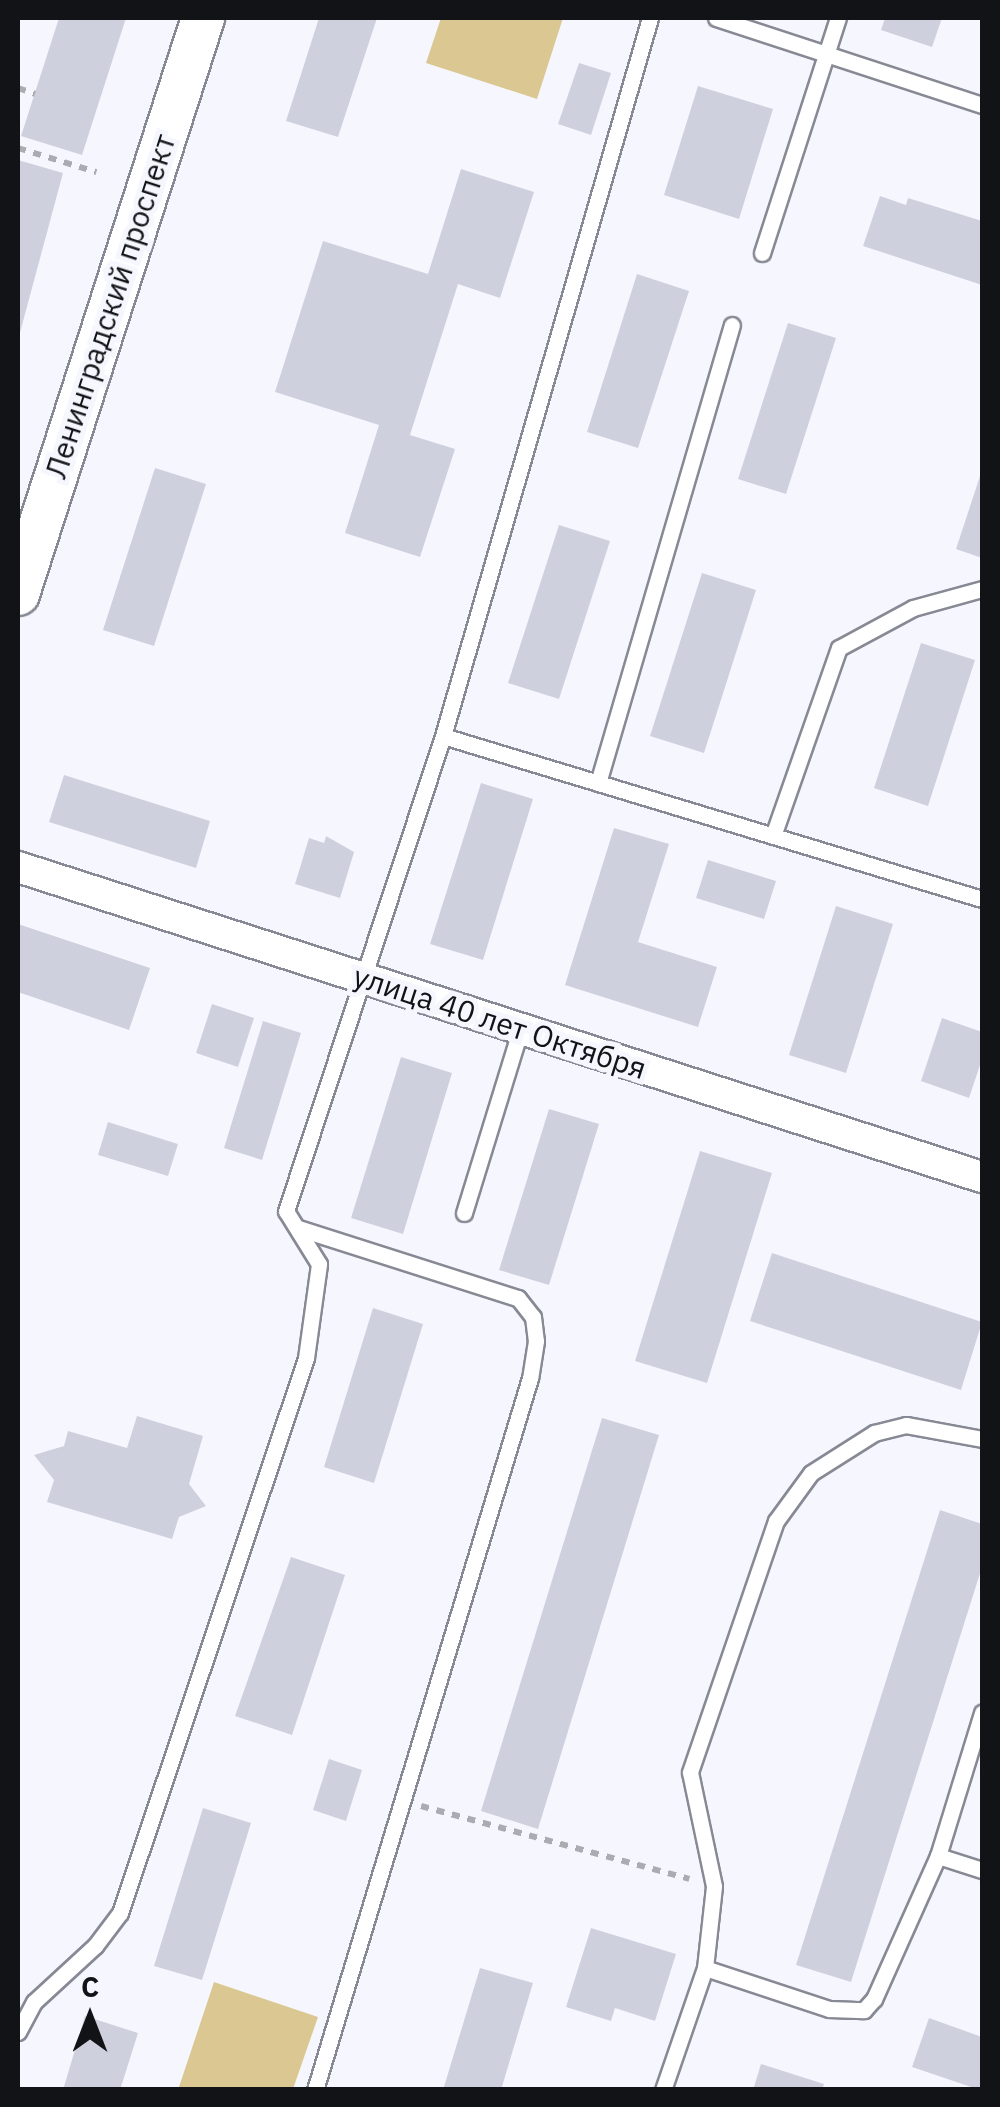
<!DOCTYPE html>
<html>
<head>
<meta charset="utf-8">
<style>
	body { margin:0 }
	#map { position:relative; width:1000px; height:2107px; overflow:hidden; background:#f6f7fe; font-family:"IBM Plex Sans",sans-serif }
	div>[style] { position:absolute }
	.green>* { inset:0; background:#dbc791 }
	.building>* { inset:0; background:#cfd0dd }
	.path>* { height:6px; margin-top:-3px; transform-origin:0; background:repeating-linear-gradient(90deg,#abacb2 0 8px,transparent 0 16px) }
	.roads { filter:drop-shadow(2px 0 #878994) drop-shadow(-2px 0 #878994) drop-shadow(0 2px #878994) drop-shadow(0 -2px #878994) }
	.lane>* { height:15px; margin:-7.5px; padding:0 7.5px; transform-origin:7.5px; border-radius:7.5px; background:#fff }
	.street>* { height:30px; margin:-15px; padding:0 15px; transform-origin:15px; border-radius:15px; background:#fff }
	.secondary>* { height:42px; margin:-21px; padding:0 21px; transform-origin:21px; border-radius:21px; background:#fff }
	span { translate:-50% -50%; white-space:nowrap; text-align:center; line-height:1.15; -webkit-text-stroke:10px #f6f7fe; paint-order:stroke }
	.street-label { font-size:30px; color:#121317 }
	.frame { position:absolute; inset:0; border:20px solid #121317; pointer-events:none }
	.north { position:absolute; left:40px; top:1967px; width:100px; height:100px; -webkit-text-stroke:8px #f6f7fe; paint-order:stroke; rotate:0deg; font-size:28px; font-weight:700; line-height:40px; text-align:center; color:#121317 }
	.north::after { content:''; display:block; margin:auto; width:35px; height:45px; background:#121317; clip-path:polygon(50% 0,100% 100%,50% 72%,0 100%) }
</style>
</head>
<body>
<div id="map">
	<div class="green">
		<i style="clip-path:polygon(441px 18px,563px 18px,537px 99px,426px 63px)"></i>
		<i style="clip-path:polygon(214px 1982px,318px 2017px,293px 2089px,179px 2087px)"></i>
	</div>
	<div class="building">
		<i style="clip-path:polygon(59px 18px,126px 18px,82px 155px,21px 136px)"></i>
		<i style="clip-path:polygon(319px 18px,377px 18px,338px 137px,286px 121px)"></i>
		<i style="clip-path:polygon(885px 18px,942px 18px,932px 47px,881px 30px)"></i>
		<i style="clip-path:polygon(579px 63px,611px 73px,591px 135px,558px 124px)"></i>
		<i style="clip-path:polygon(698px 86px,773px 109px,739px 219px,664px 195px)"></i>
		<i style="clip-path:polygon(18px 160px,63px 173px,18px 340px)"></i>
		<i style="clip-path:polygon(461px 169px,534px 192px,500px 298px,458px 284px,410px 435px,455px 449px,420px 557px,345px 533px,379px 425px,275px 392px,323px 241px,428px 274px)"></i>
		<i style="clip-path:polygon(880px 196px,906px 205px,908px 198px,982px 221px,982px 285px,863px 246px)"></i>
		<i style="clip-path:polygon(637px 274px,689px 291px,638px 448px,587px 432px)"></i>
		<i style="clip-path:polygon(788px 323px,836px 338px,786px 494px,738px 479px)"></i>
		<i style="clip-path:polygon(155px 468px,206px 484px,154px 646px,103px 630px)"></i>
		<i style="clip-path:polygon(982px 470px,982px 558px,956px 549px)"></i>
		<i style="clip-path:polygon(559px 525px,610px 541px,559px 699px,508px 683px)"></i>
		<i style="clip-path:polygon(702px 573px,756px 590px,704px 753px,650px 736px)"></i>
		<i style="clip-path:polygon(921px 643px,975px 660px,928px 806px,874px 788px)"></i>
		<i style="clip-path:polygon(64px 775px,210px 821px,196px 868px,49px 822px)"></i>
		<i style="clip-path:polygon(481px 783px,533px 799px,483px 960px,430px 944px)"></i>
		<i style="clip-path:polygon(614px 828px,669px 844px,638px 942px,717px 967px,698px 1027px,565px 985px)"></i>
		<i style="clip-path:polygon(326px 836px,354px 852px,340px 898px,295px 884px,309px 838px,324px 843px)"></i>
		<i style="clip-path:polygon(708px 860px,776px 881px,764px 919px,696px 898px)"></i>
		<i style="clip-path:polygon(836px 906px,893px 924px,846px 1073px,789px 1055px)"></i>
		<i style="clip-path:polygon(18px 924px,150px 968px,129px 1030px,18px 992px)"></i>
		<i style="clip-path:polygon(212px 1004px,254px 1018px,238px 1067px,196px 1053px)"></i>
		<i style="clip-path:polygon(942px 1018px,982px 1032px,982px 1059px,969px 1098px,921px 1081px)"></i>
		<i style="clip-path:polygon(263px 1021px,301px 1033px,262px 1160px,224px 1148px)"></i>
		<i style="clip-path:polygon(401px 1057px,452px 1073px,403px 1234px,351px 1218px)"></i>
		<i style="clip-path:polygon(549px 1109px,599px 1124px,549px 1285px,499px 1270px)"></i>
		<i style="clip-path:polygon(108px 1122px,178px 1144px,168px 1176px,98px 1155px)"></i>
		<i style="clip-path:polygon(700px 1151px,772px 1173px,707px 1383px,635px 1361px)"></i>
		<i style="clip-path:polygon(772px 1253px,982px 1322px,961px 1390px,750px 1321px)"></i>
		<i style="clip-path:polygon(373px 1308px,423px 1324px,374px 1483px,324px 1467px)"></i>
		<i style="clip-path:polygon(137px 1416px,203px 1436px,189px 1484px,206px 1506px,179px 1517px,172px 1539px,47px 1502px,54px 1480px,34px 1455px,64px 1446px,68px 1431px,127px 1448px)"></i>
		<i style="clip-path:polygon(602px 1418px,659px 1435px,538px 1829px,481px 1811px)"></i>
		<i style="clip-path:polygon(940px 1510px,982px 1524px,982px 1567px,851px 1982px,796px 1965px)"></i>
		<i style="clip-path:polygon(291px 1557px,345px 1575px,292px 1735px,235px 1716px)"></i>
		<i style="clip-path:polygon(329px 1759px,362px 1770px,346px 1821px,313px 1810px)"></i>
		<i style="clip-path:polygon(203px 1808px,251px 1823px,202px 1980px,154px 1966px)"></i>
		<i style="clip-path:polygon(591px 1928px,676px 1954px,655px 2021px,615px 2008px,611px 2021px,566px 2007px)"></i>
		<i style="clip-path:polygon(480px 1968px,533px 1983px,501px 2090px,443px 2090px)"></i>
		<i style="clip-path:polygon(85px 2016px,138px 2033px,120px 2090px,63px 2090px)"></i>
		<i style="clip-path:polygon(929px 2018px,982px 2037px,980px 2090px,912px 2067px)"></i>
		<i style="clip-path:polygon(761px 2064px,824px 2084px,822px 2090px,753px 2090px)"></i>
	</div>
	<div class="path">
		<i style="left:18px;top:88px;width:18px;rotate:19deg"></i>
		<i style="left:18px;top:148px;width:82px;rotate:17.1deg"></i>
		<i style="left:421px;top:1806px;width:278px;rotate:15.2deg"></i>
	</div>
	<div class="roads">
		<div class="lane">
			<i style="left:716px;top:18px;width:280px;rotate:18.1deg"></i>
			<i style="left:762px;top:253px;width:247px;rotate:-72.1deg"></i>
			<i style="left:443px;top:736px;width:563px;rotate:16.83deg"></i>
			<i style="left:598px;top:783px;width:477px;rotate:-73.7deg"></i>
			<i style="left:773px;top:836px;width:199px;rotate:-70.7deg"></i>
			<i style="left:839px;top:648px;width:84px;rotate:-28.4deg"></i>
			<i style="left:913px;top:608px;width:72px;rotate:-15.4deg"></i>
			<i style="left:464px;top:1213px;width:194px;rotate:-72.9deg"></i>
			<i style="left:298px;top:1228px;width:231px;rotate:17.7deg"></i>
			<i style="left:518px;top:1298px;width:24px;rotate:52deg"></i>
			<i style="left:533px;top:1317px;width:24px;rotate:83deg"></i>
			<i style="left:536px;top:1341px;width:37px;rotate:99deg"></i>
			<i style="left:530px;top:1378px;width:744px;rotate:106.8deg"></i>
			<i style="left:938px;top:1856px;width:46px;rotate:17.7deg"></i>
			<i style="left:705px;top:1968px;width:82px;rotate:-83.7deg"></i>
			<i style="left:714px;top:1886px;width:116px;rotate:-101.9deg"></i>
			<i style="left:690px;top:1772px;width:265px;rotate:-71.1deg"></i>
			<i style="left:776px;top:1521px;width:59px;rotate:-53.9deg"></i>
			<i style="left:811px;top:1473px;width:75px;rotate:-32.4deg"></i>
			<i style="left:874px;top:1433px;width:33px;rotate:-14deg"></i>
			<i style="left:906px;top:1425px;width:77px;rotate:10.4deg"></i>
			<i style="left:18px;top:2032px;width:34px;rotate:-62deg"></i>
			<i style="left:34px;top:2002px;width:83px;rotate:-42.6deg"></i>
			<i style="left:95px;top:1946px;width:41px;rotate:-52.9deg"></i>
			<i style="left:120px;top:1913px;width:585px;rotate:-71.47deg"></i>
			<i style="left:306px;top:1358px;width:95px;rotate:-82.1deg"></i>
			<i style="left:319px;top:1264px;width:62px;rotate:-121.9deg"></i>
			<i style="left:286px;top:1211px;width:500px;rotate:-71.71deg"></i>
			<i style="left:443px;top:736px;width:747px;rotate:-73.92deg"></i>
			<i style="left:663px;top:2090px;width:129px;rotate:-71deg"></i>
			<i style="left:705px;top:1968px;width:131px;rotate:18.3deg"></i>
			<i style="left:829px;top:2009px;width:35px;rotate:2deg"></i>
			<i style="left:864px;top:2010px;width:15px;rotate:-48deg"></i>
			<i style="left:874px;top:1999px;width:157px;rotate:-65.9deg"></i>
			<i style="left:938px;top:1856px;width:150px;rotate:-72.9deg"></i>
		</div>
		<div class="street">
			<i style="left:18px;top:867px;width:1013px;rotate:17.83deg"></i>
		</div>
		<div class="secondary">
			<i style="left:18px;top:594px;width:605px;rotate:-72.19deg"></i>
		</div>
	</div>
	<div class="street-label">
		<span style="left:110px;top:306px;rotate:-72deg">Ленинградский проспект</span>
		<span style="left:500px;top:1022px;rotate:18deg">улица 40 лет Октября</span>
	</div>
	<div class="frame"></div>
	<div class="north">С</div>
</div>
</body>
</html>
